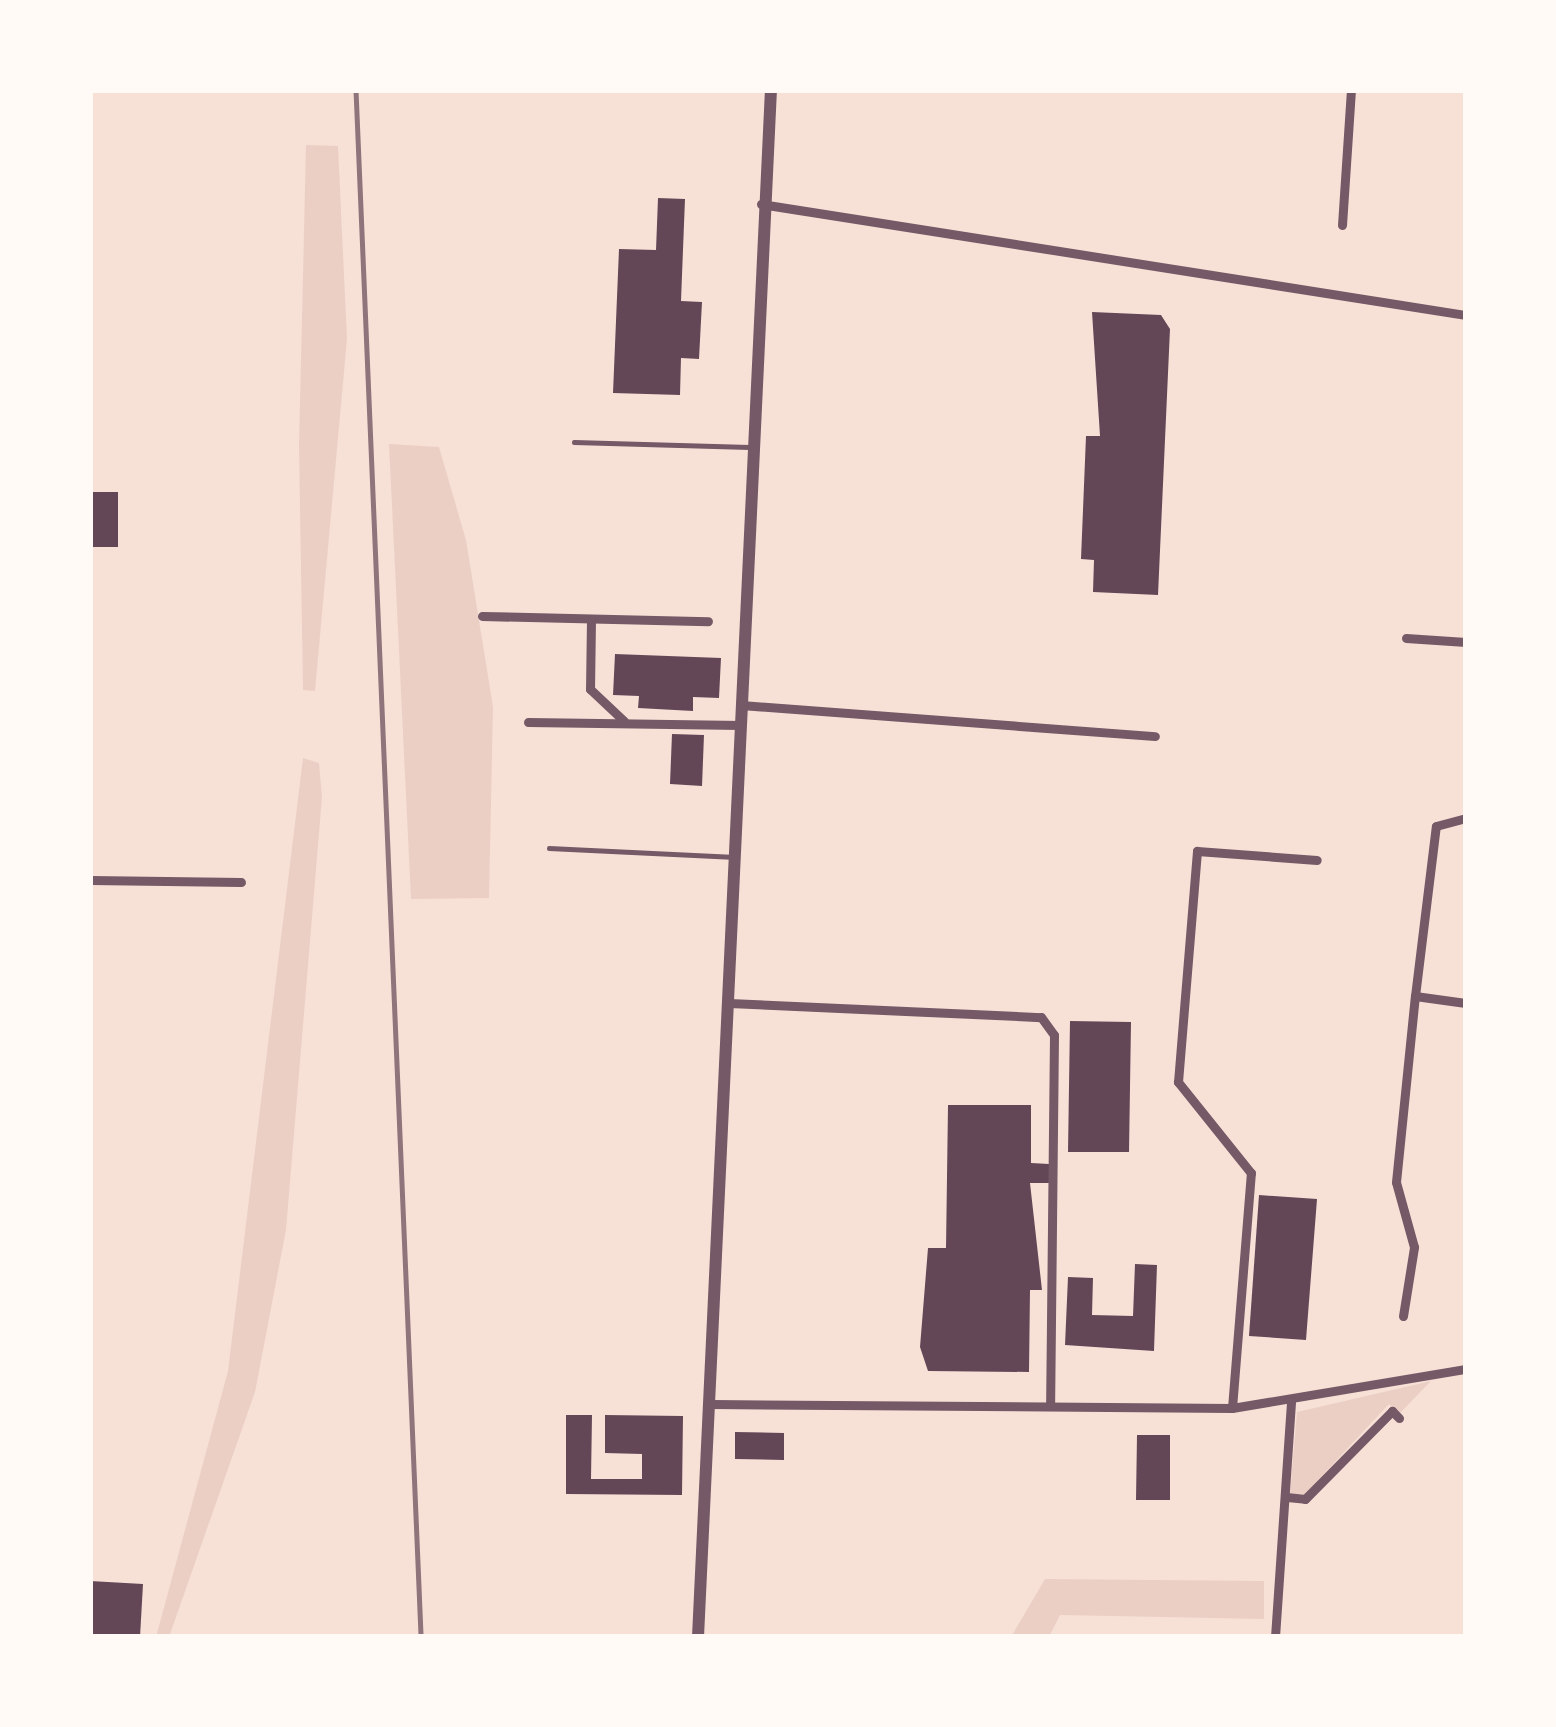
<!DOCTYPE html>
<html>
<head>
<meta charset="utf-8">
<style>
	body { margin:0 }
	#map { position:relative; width:1556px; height:1727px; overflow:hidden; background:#f7e1d7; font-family:Ubuntu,sans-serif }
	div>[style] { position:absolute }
	.green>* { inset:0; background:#ebcfc5 }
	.building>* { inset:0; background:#644757 }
	.service>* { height:4.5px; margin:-2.25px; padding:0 2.25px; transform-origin:2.25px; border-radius:2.25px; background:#755966 }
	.minor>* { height:9px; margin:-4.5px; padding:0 4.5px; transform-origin:4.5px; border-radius:4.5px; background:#755966 }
	.tertiary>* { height:12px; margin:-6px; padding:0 6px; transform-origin:6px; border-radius:6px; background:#755966 }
	.rail>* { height:4.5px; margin:-2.25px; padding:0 2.25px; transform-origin:2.25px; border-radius:2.25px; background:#8f747c }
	span { translate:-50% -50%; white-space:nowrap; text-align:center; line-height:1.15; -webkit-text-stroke:9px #fffaf5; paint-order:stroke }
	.frame { position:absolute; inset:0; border:93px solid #fffaf5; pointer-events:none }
</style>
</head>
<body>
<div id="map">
	<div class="green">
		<i style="clip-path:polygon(306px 145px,338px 146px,347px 339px,315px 691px,303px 690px,299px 445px)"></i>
		<i style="clip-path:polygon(389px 444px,439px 447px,466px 540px,493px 707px,489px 898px,411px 899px)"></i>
		<i style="clip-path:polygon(303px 758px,319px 763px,322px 797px,286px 1230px,255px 1392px,169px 1637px,156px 1637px,228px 1371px)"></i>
		<i style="clip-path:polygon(1431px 1381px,1399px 1414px,1389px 1404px,1304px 1495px,1290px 1493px,1297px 1412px)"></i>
		<i style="clip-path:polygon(1045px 1579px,1264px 1581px,1264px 1619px,1060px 1615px,1049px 1637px,1011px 1637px)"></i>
	</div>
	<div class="building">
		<i style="clip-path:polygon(658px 198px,685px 199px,681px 301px,702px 302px,699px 359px,681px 358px,680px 395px,613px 393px,619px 249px,656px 250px)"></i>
		<i style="clip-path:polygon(1092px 312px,1161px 315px,1170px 329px,1158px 595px,1093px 592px,1094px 560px,1081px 559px,1086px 436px,1100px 436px)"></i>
		<i style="clip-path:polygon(90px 492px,118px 492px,118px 547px,90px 547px)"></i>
		<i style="clip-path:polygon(615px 654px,721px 658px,719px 698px,693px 697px,693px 711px,638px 708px,639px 696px,613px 695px)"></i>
		<i style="clip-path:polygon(672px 734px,704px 735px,702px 786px,670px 784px)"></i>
		<i style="clip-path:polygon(1070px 1021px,1131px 1022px,1129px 1152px,1068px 1152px)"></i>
		<i style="clip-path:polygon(948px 1105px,1031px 1105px,1031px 1163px,1049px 1164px,1049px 1183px,1030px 1183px,1042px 1290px,1030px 1290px,1029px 1372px,928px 1371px,920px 1347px,928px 1248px,946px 1248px)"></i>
		<i style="clip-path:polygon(1259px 1195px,1317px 1199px,1306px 1340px,1249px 1336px)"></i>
		<i style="clip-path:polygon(1135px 1264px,1157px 1265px,1154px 1351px,1065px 1345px,1068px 1277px,1093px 1278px,1092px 1315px,1133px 1316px)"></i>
		<i style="clip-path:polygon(566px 1415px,592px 1415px,591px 1479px,642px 1479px,642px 1454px,605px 1453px,605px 1415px,683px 1416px,682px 1495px,566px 1494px)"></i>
		<i style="clip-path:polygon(735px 1432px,784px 1433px,784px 1460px,735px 1459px)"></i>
		<i style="clip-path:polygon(1137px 1435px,1170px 1435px,1170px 1500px,1136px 1500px)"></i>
		<i style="clip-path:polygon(90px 1581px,143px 1584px,140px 1637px,90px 1637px)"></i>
	</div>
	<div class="service">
		<i style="left:574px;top:442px;width:175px;rotate:1.6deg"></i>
		<i style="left:549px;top:848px;width:181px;rotate:2.8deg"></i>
	</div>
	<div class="minor">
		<i style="left:761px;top:204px;width:714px;rotate:8.95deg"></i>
		<i style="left:1342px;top:225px;width:135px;rotate:-86.2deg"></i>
		<i style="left:482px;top:616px;width:226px;rotate:1.3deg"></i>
		<i style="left:591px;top:619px;width:70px;rotate:90.8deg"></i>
		<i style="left:590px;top:689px;width:47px;rotate:43.3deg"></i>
		<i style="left:1406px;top:638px;width:60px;rotate:3.8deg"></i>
		<i style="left:741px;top:705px;width:415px;rotate:4.3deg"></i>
		<i style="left:528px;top:722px;width:213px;rotate:0.8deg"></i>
		<i style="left:90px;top:880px;width:151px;rotate:0.8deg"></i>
		<i style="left:1415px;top:996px;width:171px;rotate:-83deg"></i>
		<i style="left:1436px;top:826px;width:31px;rotate:-15deg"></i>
		<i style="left:729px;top:1003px;width:312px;rotate:2.6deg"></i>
		<i style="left:1041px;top:1017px;width:22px;rotate:54deg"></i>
		<i style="left:1054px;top:1035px;width:369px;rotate:90.6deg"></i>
		<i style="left:1403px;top:1316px;width:70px;rotate:-80.9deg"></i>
		<i style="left:1414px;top:1247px;width:67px;rotate:-105.5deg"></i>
		<i style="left:1396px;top:1182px;width:187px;rotate:-84.2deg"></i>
		<i style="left:1415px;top:996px;width:51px;rotate:7.8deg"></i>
		<i style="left:712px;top:1404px;width:520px;rotate:0.44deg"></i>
		<i style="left:1232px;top:1408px;width:237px;rotate:-9.5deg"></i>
		<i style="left:1232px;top:1408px;width:236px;rotate:-85.4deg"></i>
		<i style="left:1251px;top:1173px;width:117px;rotate:-128.7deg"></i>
		<i style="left:1178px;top:1082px;width:232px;rotate:-85.3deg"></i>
		<i style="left:1197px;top:851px;width:120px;rotate:4.3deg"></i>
		<i style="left:1287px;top:1497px;width:18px;rotate:6deg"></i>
		<i style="left:1305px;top:1499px;width:124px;rotate:-45.3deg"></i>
		<i style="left:1392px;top:1411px;width:10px;rotate:45deg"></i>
		<i style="left:1275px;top:1637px;width:236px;rotate:-86.1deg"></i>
	</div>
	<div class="tertiary">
		<i style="left:698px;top:1637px;width:1549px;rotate:-87.3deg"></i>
	</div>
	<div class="rail">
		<i style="left:356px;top:90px;width:1548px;rotate:87.59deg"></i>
	</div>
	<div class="frame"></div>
</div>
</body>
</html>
